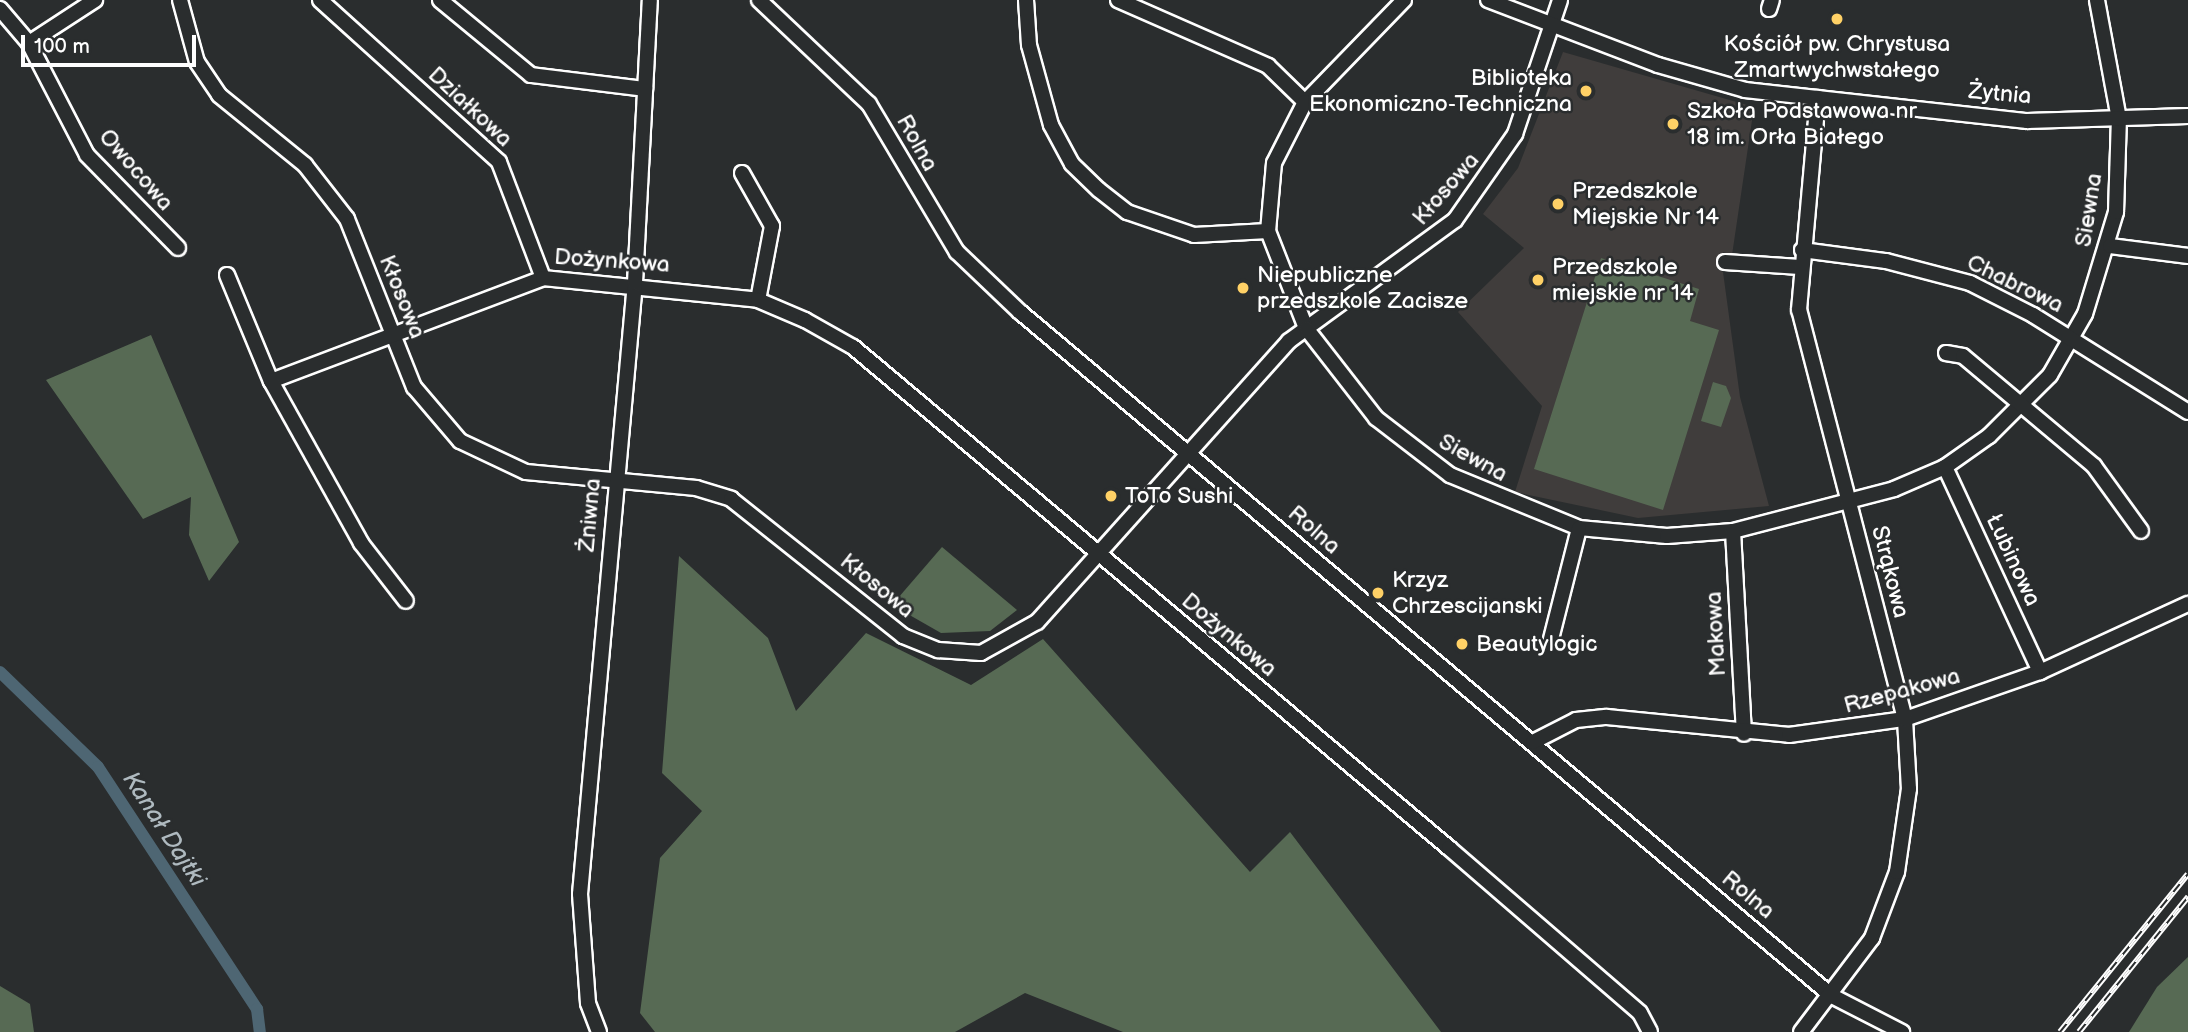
<!DOCTYPE html>
<html>
<head>
<meta charset="utf-8">
<style>
	body { margin:0 }
	#map { position:relative; width:2188px; height:1032px; overflow:hidden; background:#2a2d2e; font-family:"Balsamiq Sans",sans-serif }
	div>[style] { position:absolute }
	.built>* { inset:0; background:#403d3c }
	.green>* { inset:0; background:#576a54 }
	.canal>* { height:12px; margin:-6px; padding:0 6px; transform-origin:6px; border-radius:6px; background:#4e6673 }
	.roads { filter:drop-shadow(2px 0 #fff) drop-shadow(-2px 0 #fff) drop-shadow(0 2px #fff) drop-shadow(0 -2px #fff) }
	.minor>* { height:14px; margin:-7px; padding:0 7px; transform-origin:7px; border-radius:7px; background:#2a2d2e }
	.rail>* { height:6px; margin-top:-3px; transform-origin:0; background:repeating-linear-gradient(90deg,#2a2d2e 0 10px,#fff 0 20px); box-sizing:border-box; border-block:2px solid #fff }
	.dots>* { width:19px; height:19px; translate:-50% -50%; box-sizing:border-box; border:4px solid #2a2d2e; border-radius:50% }
	span { translate:-50% -50%; white-space:nowrap; text-align:center; line-height:1.15; -webkit-text-stroke:5px #2a2d2e; paint-order:stroke }
	.poi-label { font-size:23px; color:#fff }
	.right { translate:-100% -50%; text-align:right }
	.left { translate:0 -50%; text-align:left }
	.street-label { font-size:23px; color:#fff }
	.water-label { font-size:24px; color:#afbac0; font-style:italic }
	.scale { position:absolute; left:21px; top:35px; width:175px; height:32px; box-sizing:border-box; border:4px solid #fff; border-top:0; padding-left:9px; font-size:21px; line-height:24px; white-space:nowrap; color:#fff; -webkit-text-stroke:5px #2a2d2e; paint-order:stroke }
</style>
</head>
<body>
<div id="map">
	<div class="built">
		<i style="clip-path:polygon(1563px 52px,1754px 107px,1732px 255px,1723px 252px,1717px 269px,1723px 272px,1740px 397px,1769px 506px,1638px 518px,1515px 492px,1542px 406px,1458px 312px,1524px 248px,1483px 214px,1518px 168px)"></i>
	</div>
	<div class="green">
		<i style="clip-path:polygon(1601px 258px,1699px 289px,1690px 321px,1719px 330px,1663px 510px,1534px 469px)"></i>
		<i style="clip-path:polygon(151px 335px,239px 542px,209px 581px,189px 535px,191px 497px,143px 519px,46px 380px)"></i>
		<i style="clip-path:polygon(1713px 382px,1726px 386px,1731px 398px,1721px 427px,1701px 421px)"></i>
		<i style="clip-path:polygon(942px 547px,1017px 610px,990px 631px,941px 633px,892px 605px)"></i>
		<i style="clip-path:polygon(679px 556px,768px 638px,796px 711px,866px 633px,971px 685px,1043px 639px,1250px 872px,1290px 832px,1441px 1032px,1123px 1032px,1025px 993px,955px 1032px,655px 1032px,640px 1013px,660px 858px,702px 811px,662px 773px)"></i>
		<i style="clip-path:polygon(2188px 957px,2188px 1032px,2129px 1032px,2157px 987px)"></i>
		<i style="clip-path:polygon(0 986px,30px 1004px,34px 1032px,0 1032px)"></i>
	</div>
	<div class="canal">
		<i style="left:0;top:672px;width:136px;rotate:44.1deg"></i>
		<i style="left:98px;top:767px;width:290px;rotate:56.7deg"></i>
		<i style="left:257px;top:1009px;width:23px;rotate:83deg"></i>
	</div>
	<div class="roads">
		<div class="minor">
			<i style="left:180px;top:0;width:64px;rotate:74.7deg"></i>
			<i style="left:197px;top:62px;width:40px;rotate:56deg"></i>
			<i style="left:219px;top:95px;width:111px;rotate:39.1deg"></i>
			<i style="left:305px;top:165px;width:68px;rotate:52.1deg"></i>
			<i style="left:347px;top:219px;width:181px;rotate:68.3deg"></i>
			<i style="left:414px;top:387px;width:71px;rotate:49.6deg"></i>
			<i style="left:460px;top:441px;width:73px;rotate:25.2deg"></i>
			<i style="left:526px;top:472px;width:171px;rotate:5.4deg"></i>
			<i style="left:696px;top:488px;width:37px;rotate:17deg"></i>
			<i style="left:731px;top:499px;width:220px;rotate:38.5deg"></i>
			<i style="left:903px;top:636px;width:38px;rotate:22deg"></i>
			<i style="left:938px;top:650px;width:43px;rotate:4deg"></i>
			<i style="left:981px;top:653px;width:64px;rotate:-29deg"></i>
			<i style="left:1037px;top:622px;width:377px;rotate:-48.1deg"></i>
			<i style="left:1289px;top:341px;width:205px;rotate:-36.1deg"></i>
			<i style="left:1455px;top:220px;width:105px;rotate:-55.1deg"></i>
			<i style="left:1515px;top:134px;width:141px;rotate:-71.4deg"></i>
			<i style="left:320px;top:0;width:241px;rotate:42.1deg"></i>
			<i style="left:499px;top:162px;width:124px;rotate:69.2deg"></i>
			<i style="left:440px;top:0;width:118px;rotate:39.5deg"></i>
			<i style="left:531px;top:75px;width:115px;rotate:7deg"></i>
			<i style="left:759px;top:0;width:151px;rotate:43.4deg"></i>
			<i style="left:869px;top:104px;width:172px;rotate:59.3deg"></i>
			<i style="left:957px;top:252px;width:87px;rotate:43.6deg"></i>
			<i style="left:1020px;top:312px;width:1062px;rotate:40.11deg"></i>
			<i style="left:1832px;top:996px;width:79px;rotate:27.2deg"></i>
			<i style="left:1026px;top:0;width:45px;rotate:86.2deg"></i>
			<i style="left:1029px;top:45px;width:83px;rotate:74.6deg"></i>
			<i style="left:1051px;top:125px;width:44px;rotate:61.7deg"></i>
			<i style="left:1072px;top:164px;width:37px;rotate:44deg"></i>
			<i style="left:1099px;top:190px;width:36px;rotate:38deg"></i>
			<i style="left:1127px;top:212px;width:71px;rotate:18.9deg"></i>
			<i style="left:1194px;top:235px;width:74px;rotate:-3.1deg"></i>
			<i style="left:1118px;top:0;width:164px;rotate:23.7deg"></i>
			<i style="left:1268px;top:66px;width:52px;rotate:44.2deg"></i>
			<i style="left:1404px;top:0;width:142px;rotate:134.1deg"></i>
			<i style="left:1305px;top:102px;width:68px;rotate:116.9deg"></i>
			<i style="left:1274px;top:163px;width:68px;rotate:95deg"></i>
			<i style="left:1268px;top:231px;width:104px;rotate:68.6deg"></i>
			<i style="left:1306px;top:328px;width:114px;rotate:52.1deg"></i>
			<i style="left:1376px;top:418px;width:93px;rotate:37.6deg"></i>
			<i style="left:1450px;top:475px;width:139px;rotate:22.3deg"></i>
			<i style="left:1579px;top:528px;width:88px;rotate:5.2deg"></i>
			<i style="left:1667px;top:536px;width:66px;rotate:-4.3deg"></i>
			<i style="left:1733px;top:531px;width:166px;rotate:-14.6deg"></i>
			<i style="left:1894px;top:489px;width:56px;rotate:-23.3deg"></i>
			<i style="left:1945px;top:467px;width:54px;rotate:-35.2deg"></i>
			<i style="left:1989px;top:436px;width:86px;rotate:-45deg"></i>
			<i style="left:2050px;top:375px;width:70px;rotate:-60.2deg"></i>
			<i style="left:2085px;top:314px;width:107px;rotate:-73.1deg"></i>
			<i style="left:2116px;top:212px;width:93px;rotate:-88.2deg"></i>
			<i style="left:2119px;top:119px;width:121px;rotate:-100.5deg"></i>
			<i style="left:1488px;top:0;width:182px;rotate:20.9deg"></i>
			<i style="left:1658px;top:65px;width:91px;rotate:16deg"></i>
			<i style="left:1745px;top:90px;width:284px;rotate:6.3deg"></i>
			<i style="left:2027px;top:121px;width:161px;rotate:-1.8deg"></i>
			<i style="left:0;top:9px;width:45px;rotate:49.5deg"></i>
			<i style="left:29px;top:43px;width:126px;rotate:62.6deg"></i>
			<i style="left:87px;top:155px;width:130px;rotate:45.6deg"></i>
			<i style="left:1769px;top:9px;width:9px;rotate:-72deg"></i>
			<i style="left:29px;top:43px;width:79px;rotate:-33.1deg"></i>
			<i style="left:742px;top:173px;width:61px;rotate:60.5deg"></i>
			<i style="left:772px;top:226px;width:75px;rotate:100.7deg"></i>
			<i style="left:2110px;top:246px;width:79px;rotate:7.3deg"></i>
			<i style="left:1802px;top:250px;width:85px;rotate:7.5deg"></i>
			<i style="left:1886px;top:261px;width:87px;rotate:14.7deg"></i>
			<i style="left:1970px;top:283px;width:71px;rotate:26.9deg"></i>
			<i style="left:2033px;top:315px;width:183px;rotate:32deg"></i>
			<i style="left:1725px;top:262px;width:75px;rotate:3.8deg"></i>
			<i style="left:227px;top:275px;width:115px;rotate:67.5deg"></i>
			<i style="left:271px;top:381px;width:291px;rotate:-20.7deg"></i>
			<i style="left:543px;top:278px;width:216px;rotate:5.8deg"></i>
			<i style="left:758px;top:300px;width:51px;rotate:23.1deg"></i>
			<i style="left:805px;top:320px;width:55px;rotate:29.4deg"></i>
			<i style="left:853px;top:347px;width:779px;rotate:40.05deg"></i>
			<i style="left:1449px;top:848px;width:252px;rotate:40.8deg"></i>
			<i style="left:1640px;top:1013px;width:21px;rotate:62deg"></i>
			<i style="left:1946px;top:353px;width:17px;rotate:10deg"></i>
			<i style="left:1963px;top:356px;width:171px;rotate:40deg"></i>
			<i style="left:2094px;top:466px;width:80px;rotate:54.1deg"></i>
			<i style="left:271px;top:381px;width:185px;rotate:60.9deg"></i>
			<i style="left:361px;top:543px;width:73px;rotate:52.2deg"></i>
			<i style="left:1945px;top:467px;width:226px;rotate:65.1deg"></i>
			<i style="left:1733px;top:531px;width:203px;rotate:86.9deg"></i>
			<i style="left:1551px;top:639px;width:114px;rotate:-75.8deg"></i>
			<i style="left:1533px;top:742px;width:48px;rotate:-27.1deg"></i>
			<i style="left:1576px;top:720px;width:31px;rotate:-6deg"></i>
			<i style="left:1607px;top:717px;width:183px;rotate:5.6deg"></i>
			<i style="left:1789px;top:735px;width:117px;rotate:-7.9deg"></i>
			<i style="left:1905px;top:719px;width:143px;rotate:-19.2deg"></i>
			<i style="left:2040px;top:672px;width:163px;rotate:-24.7deg"></i>
			<i style="left:599px;top:1032px;width:31px;rotate:-111deg"></i>
			<i style="left:588px;top:1003px;width:109px;rotate:-94.2deg"></i>
			<i style="left:580px;top:894px;width:613px;rotate:-84.86deg"></i>
			<i style="left:635px;top:283px;width:283px;rotate:-87deg"></i>
			<i style="left:1801px;top:1032px;width:118px;rotate:-52.9deg"></i>
			<i style="left:1872px;top:938px;width:71px;rotate:-69.3deg"></i>
			<i style="left:1897px;top:872px;width:84px;rotate:-81.8deg"></i>
			<i style="left:1909px;top:789px;width:70px;rotate:-93.3deg"></i>
			<i style="left:1905px;top:719px;width:423px;rotate:-104.5deg"></i>
			<i style="left:1799px;top:310px;width:213px;rotate:-84.9deg"></i>
		</div>
	</div>
	<div class="rail">
		<i style="left:2060px;top:1032px;width:203px;rotate:-51deg"></i>
		<i style="left:2079px;top:1032px;width:174px;rotate:-51.1deg"></i>
	</div>
	<div class="dots">
		<i style="left:1837px;top:19px;background:#ffd166"></i>
		<i style="left:1586px;top:91px;background:#ffd166"></i>
		<i style="left:1673px;top:124px;background:#ffd166"></i>
		<i style="left:1558px;top:204px;background:#ffd166"></i>
		<i style="left:1538px;top:280px;background:#ffd166"></i>
		<i style="left:1243px;top:288px;background:#ffd166"></i>
		<i style="left:1111px;top:496px;background:#ffd166"></i>
		<i style="left:1378px;top:593px;background:#ffd166"></i>
		<i style="left:1462px;top:644px;background:#ffd166"></i>
	</div>
	<div class="poi-label">
		<span style="left:1837px;top:57px">Kościół pw. Chrystusa<br>Zmartwychwstałego</span>
		<span class="right" style="left:1572px;top:91px">Biblioteka<br>Ekonomiczno-Techniczna</span>
		<span class="left" style="left:1687px;top:124px">Szkoła Podstawowa nr<br>18 im. Orła Białego</span>
		<span class="left" style="left:1572px;top:204px">Przedszkole<br>Miejskie Nr 14</span>
		<span class="left" style="left:1552px;top:280px">Przedszkole<br>miejskie nr 14</span>
		<span class="left" style="left:1257px;top:288px">Niepubliczne<br>przedszkole Zacisze</span>
		<span class="left" style="left:1125px;top:496px">ToTo Sushi</span>
		<span class="left" style="left:1392px;top:593px">Krzyz<br>Chrzescijanski</span>
		<span class="left" style="left:1476px;top:644px">Beautylogic</span>
	</div>
	<div class="street-label">
		<span style="left:2000px;top:94px;rotate:5deg">Żytnia</span>
		<span style="left:470px;top:107px;rotate:43deg">Działkowa</span>
		<span style="left:917px;top:143px;rotate:61deg">Rolna</span>
		<span style="left:136px;top:170px;rotate:49deg">Owocowa</span>
		<span style="left:1446px;top:189px;rotate:-49deg">Kłosowa</span>
		<span style="left:2089px;top:210px;rotate:-81deg">Siewna</span>
		<span style="left:612px;top:261px;rotate:4deg">Dożynkowa</span>
		<span style="left:2015px;top:284px;rotate:26deg">Chabrowa</span>
		<span style="left:402px;top:297px;rotate:68deg">Kłosowa</span>
		<span style="left:1473px;top:458px;rotate:29deg">Siewna</span>
		<span style="left:590px;top:515px;rotate:-85deg">Żniwna</span>
		<span style="left:1314px;top:530px;rotate:41deg">Rolna</span>
		<span style="left:2013px;top:560px;rotate:65deg">Łubinowa</span>
		<span style="left:1890px;top:572px;rotate:76deg">Strąkowa</span>
		<span style="left:877px;top:586px;rotate:39deg">Kłosowa</span>
		<span style="left:1716px;top:634px;rotate:-93deg">Makowa</span>
		<span style="left:1229px;top:635px;rotate:40deg">Dożynkowa</span>
		<span style="left:1902px;top:691px;rotate:-15deg">Rzepakowa</span>
		<span style="left:1748px;top:895px;rotate:40deg">Rolna</span>
	</div>
	<div class="water-label">
		<span style="left:164px;top:829px;rotate:57deg">Kanał Dajtki</span>
	</div>
	<div class="scale">100 m</div>
</div>
</body>
</html>
